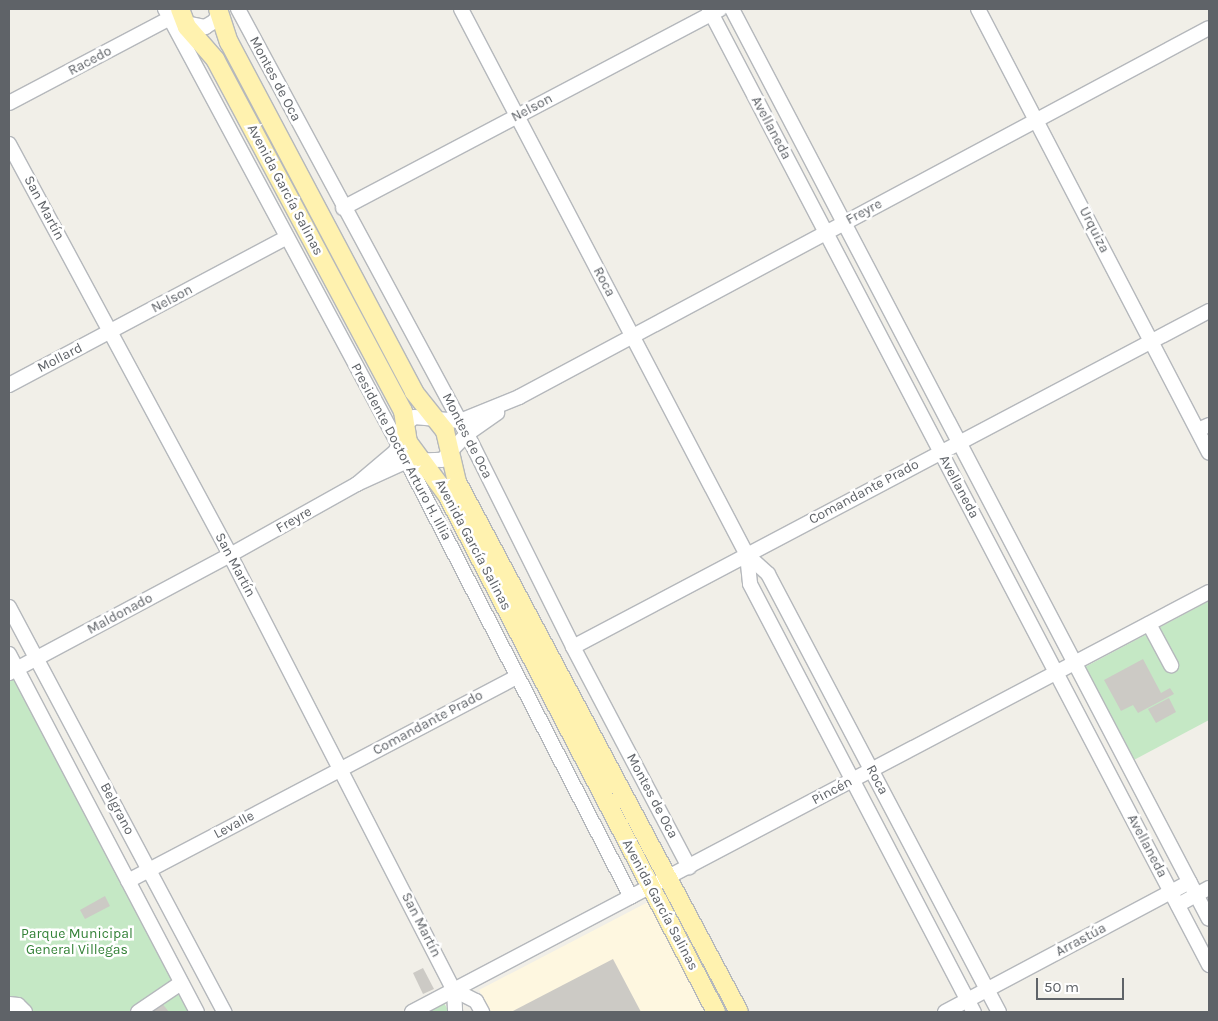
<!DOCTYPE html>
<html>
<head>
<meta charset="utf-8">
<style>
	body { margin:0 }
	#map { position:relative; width:1218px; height:1021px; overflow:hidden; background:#f1efe8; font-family:Karla,sans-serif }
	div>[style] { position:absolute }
	.commercial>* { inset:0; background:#fef7e0 }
	.green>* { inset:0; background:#c5e8c5 }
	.building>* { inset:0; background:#cccac5 }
	.roads { filter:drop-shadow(1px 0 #b5b8bc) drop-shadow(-1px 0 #b5b8bc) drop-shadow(0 1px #b5b8bc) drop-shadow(0 -1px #b5b8bc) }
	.minor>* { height:14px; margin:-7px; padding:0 7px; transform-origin:7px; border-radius:7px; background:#fff }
	.major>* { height:18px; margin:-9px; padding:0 9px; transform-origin:9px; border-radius:9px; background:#fff2af }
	span { translate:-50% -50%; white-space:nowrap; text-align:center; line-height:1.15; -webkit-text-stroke:5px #fff; paint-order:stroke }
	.street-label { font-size:14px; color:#5f6368 }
	.park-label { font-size:14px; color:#348238 }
	.frame { position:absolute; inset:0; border:10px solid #5f6368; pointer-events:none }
	.scale { position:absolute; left:1036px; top:978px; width:88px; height:22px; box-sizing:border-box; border:2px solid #5f6368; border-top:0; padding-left:6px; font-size:15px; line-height:18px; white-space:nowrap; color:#5f6368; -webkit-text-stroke:4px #fff; paint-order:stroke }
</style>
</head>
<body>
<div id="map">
	<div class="commercial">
		<i style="clip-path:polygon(648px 902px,706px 1012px,491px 1012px,479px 990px)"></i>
	</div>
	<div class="green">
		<i style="clip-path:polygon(1209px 601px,1209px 720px,1132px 761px,1083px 668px)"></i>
		<i style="clip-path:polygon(15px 676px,191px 1012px,9px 1012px,9px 679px)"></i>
		<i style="clip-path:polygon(443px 1001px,449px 1012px,422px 1012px)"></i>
	</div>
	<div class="building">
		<i style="clip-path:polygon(1143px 659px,1161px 693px,1170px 688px,1174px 694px,1138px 713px,1133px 705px,1121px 711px,1104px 680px)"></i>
		<i style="clip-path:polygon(1169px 698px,1176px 712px,1156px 723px,1148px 709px)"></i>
		<i style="clip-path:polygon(105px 896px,110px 906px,85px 919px,80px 910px)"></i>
		<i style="clip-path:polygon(613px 959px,641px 1012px,511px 1012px)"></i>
		<i style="clip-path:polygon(423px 968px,434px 989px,423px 994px,413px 973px)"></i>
		<i style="clip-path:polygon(161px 1002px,169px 1012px,149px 1012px)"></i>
	</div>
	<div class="roads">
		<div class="minor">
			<i style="left:165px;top:9px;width:493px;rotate:61.8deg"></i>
			<i style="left:398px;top:444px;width:509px;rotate:62.78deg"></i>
			<i style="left:238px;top:9px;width:483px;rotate:61.7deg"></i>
			<i style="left:467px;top:434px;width:238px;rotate:63.5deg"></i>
			<i style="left:573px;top:647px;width:249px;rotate:62.2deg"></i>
			<i style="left:461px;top:9px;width:616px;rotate:62.35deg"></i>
			<i style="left:747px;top:555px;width:28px;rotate:42deg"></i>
			<i style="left:768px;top:574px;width:495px;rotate:62.2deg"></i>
			<i style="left:709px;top:9px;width:1079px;rotate:62.39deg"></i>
			<i style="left:732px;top:9px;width:1027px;rotate:62.34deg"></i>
			<i style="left:978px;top:9px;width:500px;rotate:62.5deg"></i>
			<i style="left:181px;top:22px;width:25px;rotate:12deg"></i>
			<i style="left:205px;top:27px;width:12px;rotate:-31deg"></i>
			<i style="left:215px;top:21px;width:13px;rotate:-67deg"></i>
			<i style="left:9px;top:103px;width:182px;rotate:-27.8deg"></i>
			<i style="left:170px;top:18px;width:9px;rotate:-63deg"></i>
			<i style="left:9px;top:144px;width:467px;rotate:61.7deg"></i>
			<i style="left:230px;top:555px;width:489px;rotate:62.8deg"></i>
			<i style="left:454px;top:990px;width:22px;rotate:87deg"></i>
			<i style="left:343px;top:208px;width:426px;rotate:-27.8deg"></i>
			<i style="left:9px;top:385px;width:314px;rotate:-28deg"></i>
			<i style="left:1198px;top:430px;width:12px;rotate:-24deg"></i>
			<i style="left:357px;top:484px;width:51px;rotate:-40.2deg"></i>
			<i style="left:396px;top:451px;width:26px;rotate:-74deg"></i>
			<i style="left:403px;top:426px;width:14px;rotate:-39deg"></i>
			<i style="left:414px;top:417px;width:46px;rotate:5deg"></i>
			<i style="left:460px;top:421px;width:64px;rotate:-22.1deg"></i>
			<i style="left:519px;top:397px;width:782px;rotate:-28.14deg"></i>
			<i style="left:747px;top:555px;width:29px;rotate:84deg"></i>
			<i style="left:750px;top:584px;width:483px;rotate:62.4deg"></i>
			<i style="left:9px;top:607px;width:459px;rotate:62deg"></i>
			<i style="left:1149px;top:624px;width:47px;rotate:61.8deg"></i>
			<i style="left:573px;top:647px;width:719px;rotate:-27.85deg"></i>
			<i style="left:9px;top:654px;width:404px;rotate:62.3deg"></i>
			<i style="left:9px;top:673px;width:251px;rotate:-28.1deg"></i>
			<i style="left:230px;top:555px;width:145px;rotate:-29.2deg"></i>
			<i style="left:357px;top:484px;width:55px;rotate:-24.7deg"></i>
			<i style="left:407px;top:461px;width:35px;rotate:-2deg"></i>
			<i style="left:442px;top:460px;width:36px;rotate:-46deg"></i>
			<i style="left:467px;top:434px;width:37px;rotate:-35deg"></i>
			<i style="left:128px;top:881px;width:438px;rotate:-27.7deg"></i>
			<i style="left:1178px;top:905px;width:35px;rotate:-29deg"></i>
			<i style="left:454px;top:990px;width:25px;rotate:27deg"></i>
			<i style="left:476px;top:1001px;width:13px;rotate:61deg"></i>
			<i style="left:9px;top:1004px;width:9px;rotate:6deg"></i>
			<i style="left:18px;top:1005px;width:10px;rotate:45deg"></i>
			<i style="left:138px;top:1012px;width:52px;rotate:-34deg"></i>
			<i style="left:412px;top:1012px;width:901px;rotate:-27.79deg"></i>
			<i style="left:945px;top:1012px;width:277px;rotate:-28deg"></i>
		</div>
		<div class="major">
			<i style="left:180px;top:9px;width:19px;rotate:69deg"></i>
			<i style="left:187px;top:27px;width:43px;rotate:48.8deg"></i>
			<i style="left:215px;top:59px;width:399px;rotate:61.9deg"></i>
			<i style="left:403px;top:411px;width:31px;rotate:81deg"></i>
			<i style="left:408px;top:442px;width:66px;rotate:53.7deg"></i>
			<i style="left:447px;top:495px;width:583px;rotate:62.51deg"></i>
			<i style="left:218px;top:9px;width:35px;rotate:72deg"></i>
			<i style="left:229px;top:42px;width:396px;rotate:62.1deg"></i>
			<i style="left:414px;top:392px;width:50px;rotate:51.5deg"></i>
			<i style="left:445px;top:431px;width:52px;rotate:76.8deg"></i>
			<i style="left:457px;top:482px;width:600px;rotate:61.98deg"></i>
		</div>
	</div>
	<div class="street-label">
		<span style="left:90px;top:61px;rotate:-28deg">Racedo</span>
		<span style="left:275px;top:79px;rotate:62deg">Montes de Oca</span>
		<span style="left:532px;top:108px;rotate:-28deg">Nelson</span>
		<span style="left:771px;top:128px;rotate:62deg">Avellaneda</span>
		<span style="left:285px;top:190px;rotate:62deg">Avenida García Salinas</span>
		<span style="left:44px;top:208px;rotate:62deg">San Martín</span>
		<span style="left:864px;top:212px;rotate:-28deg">Freyre</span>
		<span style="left:1094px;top:230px;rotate:63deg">Urquiza</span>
		<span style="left:604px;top:282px;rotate:62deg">Roca</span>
		<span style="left:172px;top:299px;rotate:-28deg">Nelson</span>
		<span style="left:60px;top:358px;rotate:-27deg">Mollard</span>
		<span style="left:467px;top:436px;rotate:63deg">Montes de Oca</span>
		<span style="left:401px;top:452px;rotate:62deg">Presidente Doctor Arturo H. Illia</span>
		<span style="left:959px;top:487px;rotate:62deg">Avellaneda</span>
		<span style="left:864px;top:492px;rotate:-28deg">Comandante Prado</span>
		<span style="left:294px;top:520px;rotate:-30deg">Freyre</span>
		<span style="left:473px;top:545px;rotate:62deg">Avenida García Salinas</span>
		<span style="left:235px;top:565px;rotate:62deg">San Martín</span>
		<span style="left:120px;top:614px;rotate:-28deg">Maldonado</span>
		<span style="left:428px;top:723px;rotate:-28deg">Comandante Prado</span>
		<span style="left:877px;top:780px;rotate:62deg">Roca</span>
		<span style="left:832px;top:791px;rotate:-28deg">Pincén</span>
		<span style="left:652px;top:796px;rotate:62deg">Montes de Oca</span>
		<span style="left:117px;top:809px;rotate:62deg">Belgrano</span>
		<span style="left:234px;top:825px;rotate:-28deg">Levalle</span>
		<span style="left:1147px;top:846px;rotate:62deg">Avellaneda</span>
		<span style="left:660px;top:905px;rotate:62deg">Avenida García Salinas</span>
		<span style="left:421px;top:925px;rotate:63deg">San Martín</span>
		<span style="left:1081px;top:940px;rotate:-28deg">Arrastúa</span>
	</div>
	<div class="park-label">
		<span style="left:77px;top:942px">Parque Municipal<br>General Villegas</span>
	</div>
	<div class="frame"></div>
	<div class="scale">50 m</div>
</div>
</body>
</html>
